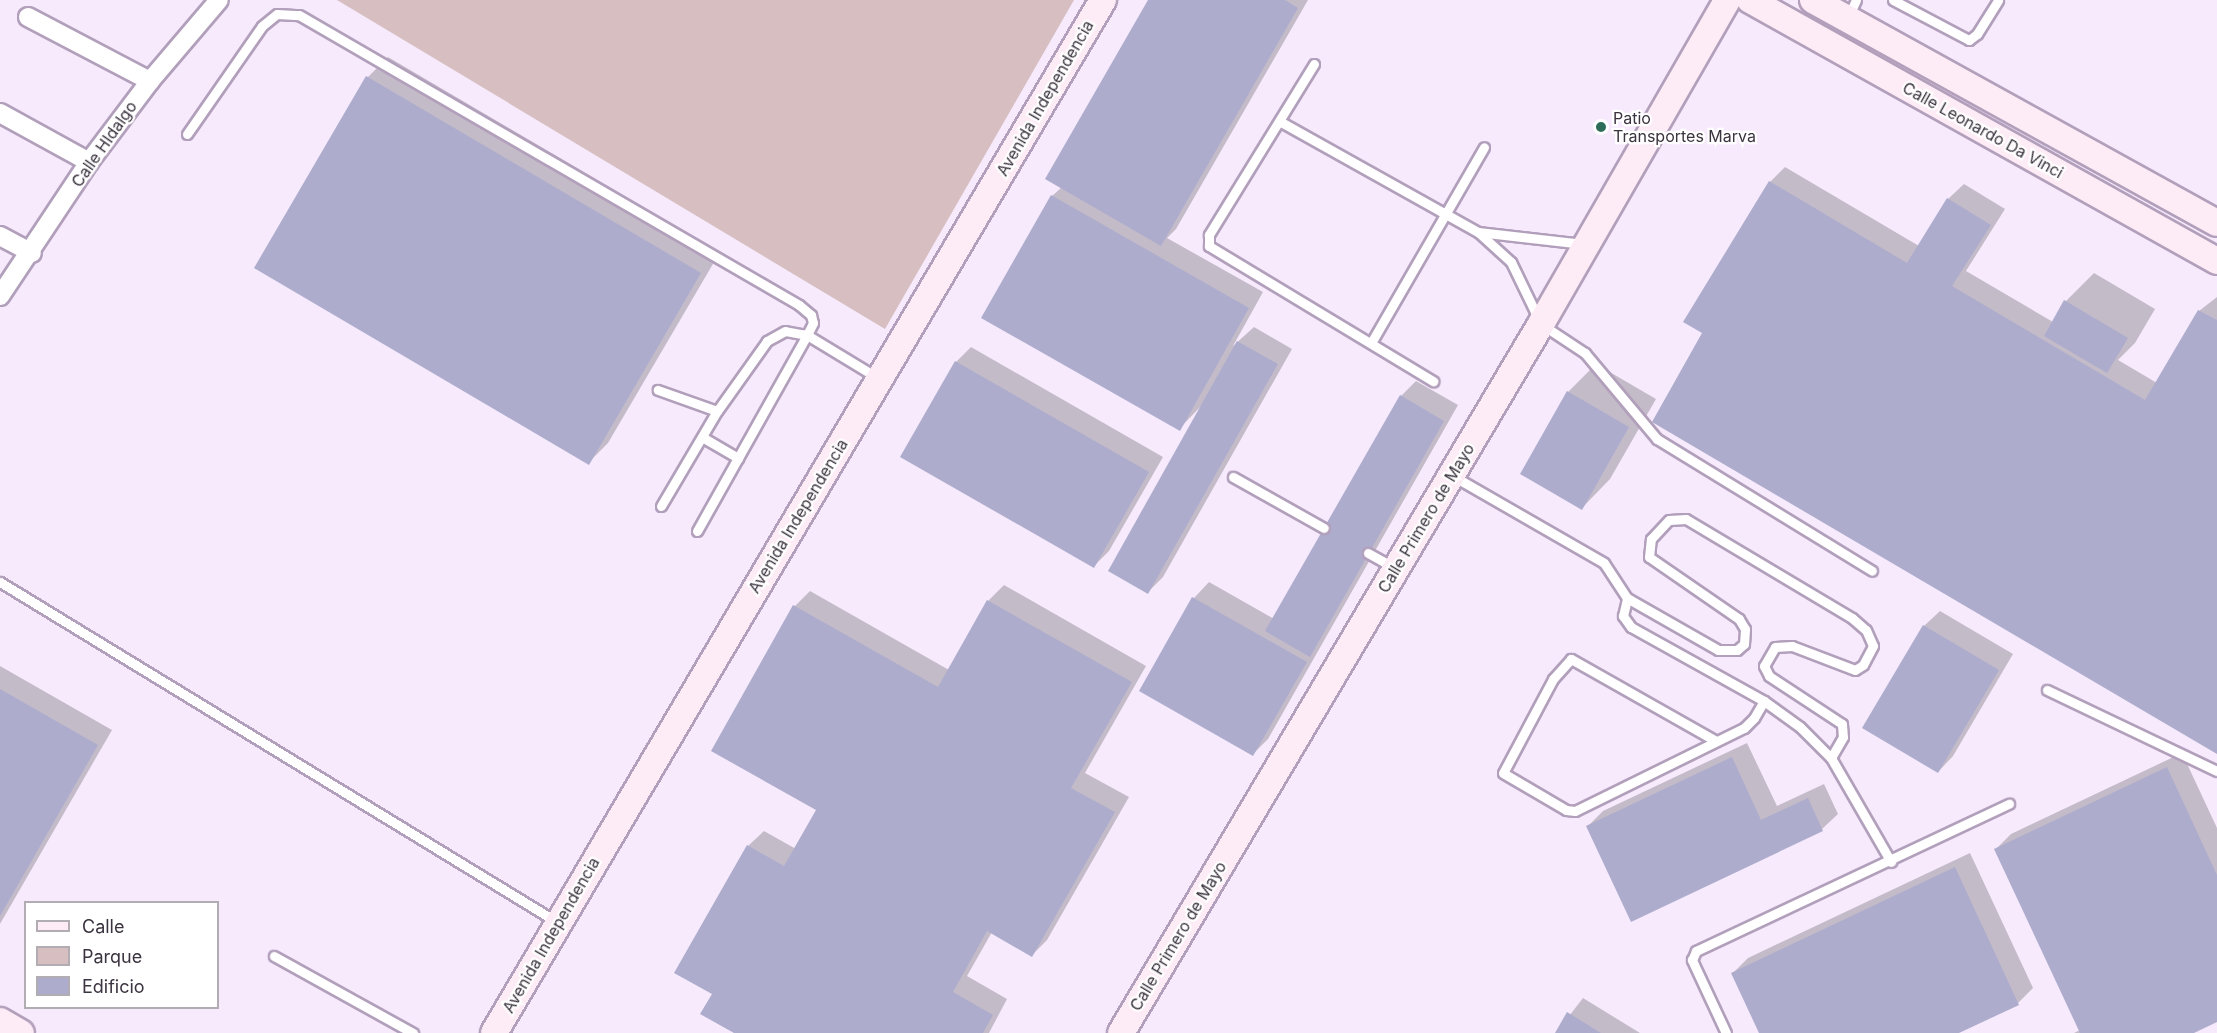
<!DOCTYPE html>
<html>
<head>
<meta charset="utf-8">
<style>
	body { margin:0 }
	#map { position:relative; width:2217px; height:1033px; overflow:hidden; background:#f6eafc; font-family:Inter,sans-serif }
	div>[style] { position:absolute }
	.green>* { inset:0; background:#d7bec0 }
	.shadow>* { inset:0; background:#0003 }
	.building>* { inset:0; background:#adaccd }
	.roads { filter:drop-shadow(2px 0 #b29fbb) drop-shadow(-2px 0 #b29fbb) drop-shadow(0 2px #b29fbb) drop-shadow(0 -2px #b29fbb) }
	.service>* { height:9px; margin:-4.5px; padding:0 4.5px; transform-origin:4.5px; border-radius:4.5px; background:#fff }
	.minor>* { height:18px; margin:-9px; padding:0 9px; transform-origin:9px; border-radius:9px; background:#fff }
	.secondary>* { height:26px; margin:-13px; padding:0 13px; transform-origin:13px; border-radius:13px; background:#fdecf5 }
	.dots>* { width:16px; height:16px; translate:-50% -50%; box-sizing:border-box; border:3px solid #fff; border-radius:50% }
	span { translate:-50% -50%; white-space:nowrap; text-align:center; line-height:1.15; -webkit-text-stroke:4.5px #fff; paint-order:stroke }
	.street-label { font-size:16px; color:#3b333f }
	.poi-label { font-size:16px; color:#3b333f }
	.left { translate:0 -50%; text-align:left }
	.legend { position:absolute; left:24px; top:901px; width:195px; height:108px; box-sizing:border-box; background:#fff; border:2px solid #b1adb2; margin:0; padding:8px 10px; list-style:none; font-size:18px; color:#3b333f }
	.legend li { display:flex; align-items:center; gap:12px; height:30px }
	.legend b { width:30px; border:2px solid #b1adb2 }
</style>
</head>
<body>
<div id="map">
	<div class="green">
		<i style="clip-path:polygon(337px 0,1074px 0,885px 329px)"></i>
	</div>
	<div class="shadow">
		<i style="clip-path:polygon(1150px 0,1308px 0,1176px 229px,1167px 238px,1263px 292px,1233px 346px,1254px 327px,1292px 349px,1163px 577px,1148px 592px,1204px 403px,1179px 429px,1052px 196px,1062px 187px)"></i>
		<i style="clip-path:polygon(388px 57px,720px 252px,608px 443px,588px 463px,256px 267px,368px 77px)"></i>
		<i style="clip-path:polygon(1785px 167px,1919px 246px,1948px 199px,1964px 184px,2005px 209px,1966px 271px,2053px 322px,2066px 301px,2094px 273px,2155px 309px,2135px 343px,2118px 360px,2157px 383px,2199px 311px,2217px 297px,2217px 753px,1704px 333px,1770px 182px)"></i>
		<i style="clip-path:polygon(971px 347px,1163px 457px,1109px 551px,1094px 566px,956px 362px)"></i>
		<i style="clip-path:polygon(1596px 364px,1656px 399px,1610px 479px,1582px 508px,1568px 392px)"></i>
		<i style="clip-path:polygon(1416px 381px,1458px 405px,1268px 739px,1253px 754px,1141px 691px,1194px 598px,1209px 582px,1274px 619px,1401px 396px)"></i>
		<i style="clip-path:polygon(1004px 585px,1146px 666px,1085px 773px,1129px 797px,1047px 940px,1032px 955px,992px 932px,967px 976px,1007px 999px,989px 1033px,737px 1033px,714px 993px,748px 846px,764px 831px,796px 849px,818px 810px,713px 750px,795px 606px,810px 591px,949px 670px,989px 600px)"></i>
		<i style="clip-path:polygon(1940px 611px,2013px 654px,1953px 756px,1938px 772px,1864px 728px,1924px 626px)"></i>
		<i style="clip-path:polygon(0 666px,112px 730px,0 924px)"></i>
		<i style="clip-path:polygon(1747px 743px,1777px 806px,1824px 784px,1838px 814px,1822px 829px,1631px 920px,1588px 826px,1603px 811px)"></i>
		<i style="clip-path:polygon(2182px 753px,2217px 828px,2217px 1021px,2191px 1033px,2074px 1033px,2080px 1030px,1996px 849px,2011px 834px)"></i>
		<i style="clip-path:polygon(1970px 853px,2033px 988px,2018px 1003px,1955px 1033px,1761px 1033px,1733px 973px,1748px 958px)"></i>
		<i style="clip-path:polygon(1583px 998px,1640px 1033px,1556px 1033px)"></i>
	</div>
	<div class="building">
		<i style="clip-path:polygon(1148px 0,1285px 0,1298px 8px,1161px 246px,1045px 179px)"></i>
		<i style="clip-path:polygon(366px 76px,701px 273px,589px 465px,254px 268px)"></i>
		<i style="clip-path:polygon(1769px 181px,1907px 263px,1947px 198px,1991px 225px,1952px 286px,2145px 400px,2198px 310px,2217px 320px,2217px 754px,1652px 422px,1702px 333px,1683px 322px)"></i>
		<i style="clip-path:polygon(1051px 195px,1249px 308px,1180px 431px,981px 318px)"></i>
		<i style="clip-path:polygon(2064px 300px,2128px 338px,2107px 373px,2044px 336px)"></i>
		<i style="clip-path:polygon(1237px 341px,1278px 364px,1148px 594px,1108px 571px)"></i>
		<i style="clip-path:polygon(955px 361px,1149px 472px,1094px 568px,900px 457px)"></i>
		<i style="clip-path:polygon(1567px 391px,1629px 427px,1582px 510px,1520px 474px)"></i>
		<i style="clip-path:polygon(1400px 395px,1444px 421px,1310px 657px,1265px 631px)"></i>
		<i style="clip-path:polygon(1192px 597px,1307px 662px,1253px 756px,1139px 691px)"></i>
		<i style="clip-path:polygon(987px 600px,1132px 682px,1071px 788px,1115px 812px,1032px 957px,987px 931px,953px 992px,993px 1015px,983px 1033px,734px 1033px,700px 1014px,712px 994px,674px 973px,747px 845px,784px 866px,816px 810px,711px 751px,793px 605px,938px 687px)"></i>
		<i style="clip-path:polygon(1923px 625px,1999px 670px,1938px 773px,1862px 728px)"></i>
		<i style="clip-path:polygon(0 689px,98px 745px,0 916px)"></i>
		<i style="clip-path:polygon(1732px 757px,1761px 820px,1808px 798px,1823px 831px,1631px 922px,1586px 826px)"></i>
		<i style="clip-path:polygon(2167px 767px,2217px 875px,2217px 1022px,2194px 1033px,2080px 1033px,1994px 849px)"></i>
		<i style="clip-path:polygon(1955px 867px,2019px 1005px,1959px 1033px,1759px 1033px,1731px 973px)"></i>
		<i style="clip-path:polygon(1567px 1012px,1601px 1033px,1555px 1033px)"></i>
	</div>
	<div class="roads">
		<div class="service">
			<i style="left:1893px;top:0;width:86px;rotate:27.8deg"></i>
			<i style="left:1969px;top:40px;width:10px;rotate:-37deg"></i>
			<i style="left:1977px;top:34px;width:40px;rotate:-58deg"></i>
			<i style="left:1848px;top:17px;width:19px;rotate:-65deg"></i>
			<i style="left:1314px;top:64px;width:201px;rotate:121.6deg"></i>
			<i style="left:1209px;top:235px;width:11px;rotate:90deg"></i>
			<i style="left:1209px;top:246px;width:262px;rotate:31.1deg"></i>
			<i style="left:1281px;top:122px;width:226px;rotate:29.2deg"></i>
			<i style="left:1478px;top:232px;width:45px;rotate:42.3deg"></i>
			<i style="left:1511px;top:262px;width:69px;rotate:64.2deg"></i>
			<i style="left:1541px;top:324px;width:53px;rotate:33.4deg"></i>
			<i style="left:1585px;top:353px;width:112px;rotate:50.1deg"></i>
			<i style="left:1657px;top:439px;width:252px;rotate:31.5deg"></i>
			<i style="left:187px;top:134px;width:131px;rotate:-55.2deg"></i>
			<i style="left:262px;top:26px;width:19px;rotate:-39deg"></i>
			<i style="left:277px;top:14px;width:22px;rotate:3deg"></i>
			<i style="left:299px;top:15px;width:578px;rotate:30.11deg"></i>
			<i style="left:799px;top:305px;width:16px;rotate:40deg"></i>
			<i style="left:811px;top:315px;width:8px;rotate:76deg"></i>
			<i style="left:813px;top:323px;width:13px;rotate:117deg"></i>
			<i style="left:807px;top:335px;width:22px;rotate:-170deg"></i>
			<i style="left:785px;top:331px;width:21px;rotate:151deg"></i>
			<i style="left:767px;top:341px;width:86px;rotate:125.5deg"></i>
			<i style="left:717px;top:411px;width:63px;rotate:-160.4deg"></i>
			<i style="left:1478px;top:232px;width:106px;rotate:6.5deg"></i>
			<i style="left:1371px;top:343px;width:226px;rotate:-60deg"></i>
			<i style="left:702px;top:437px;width:42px;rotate:30.3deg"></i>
			<i style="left:1453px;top:476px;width:174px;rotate:29.9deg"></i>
			<i style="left:1604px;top:563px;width:42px;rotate:56.7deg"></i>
			<i style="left:1233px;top:477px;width:104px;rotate:29.3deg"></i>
			<i style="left:661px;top:506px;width:110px;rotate:-59.5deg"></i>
			<i style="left:697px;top:531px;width:225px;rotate:-60.7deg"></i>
			<i style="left:807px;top:335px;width:83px;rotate:31.2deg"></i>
			<i style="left:1368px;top:553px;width:31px;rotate:29deg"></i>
			<i style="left:0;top:582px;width:653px;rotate:31.4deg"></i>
			<i style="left:2047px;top:690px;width:188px;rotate:25.5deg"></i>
			<i style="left:1764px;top:701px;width:44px;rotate:35.8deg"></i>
			<i style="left:1800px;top:727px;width:44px;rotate:45deg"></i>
			<i style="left:1831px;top:758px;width:120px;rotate:60deg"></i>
			<i style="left:1716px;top:741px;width:167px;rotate:-150.5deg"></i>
			<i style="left:1571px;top:659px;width:27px;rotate:132deg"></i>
			<i style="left:1553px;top:679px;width:106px;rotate:118deg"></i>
			<i style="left:1503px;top:773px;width:73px;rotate:30.4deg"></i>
			<i style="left:1566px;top:810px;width:9px;rotate:6deg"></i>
			<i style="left:1575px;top:811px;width:188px;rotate:-26.2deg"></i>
			<i style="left:1744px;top:728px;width:14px;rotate:-45deg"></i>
			<i style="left:1754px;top:718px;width:20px;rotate:-60deg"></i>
			<i style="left:1764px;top:701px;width:152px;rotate:-150.9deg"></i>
			<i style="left:1631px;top:627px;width:14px;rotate:-126deg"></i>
			<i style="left:1623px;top:616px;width:18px;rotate:-77deg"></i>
			<i style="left:1627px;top:598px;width:105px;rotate:29.7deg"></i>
			<i style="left:1718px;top:650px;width:19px"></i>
			<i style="left:1737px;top:650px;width:9px;rotate:-41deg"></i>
			<i style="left:1744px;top:644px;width:15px;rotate:-86deg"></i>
			<i style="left:1745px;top:629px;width:12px;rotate:-121deg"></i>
			<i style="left:1739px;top:619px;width:109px;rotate:-145.4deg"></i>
			<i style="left:1649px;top:557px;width:18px;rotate:-84deg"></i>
			<i style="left:1651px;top:539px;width:26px;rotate:-47deg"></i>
			<i style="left:1669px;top:520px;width:17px;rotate:-3deg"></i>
			<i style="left:1686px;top:519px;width:193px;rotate:30.8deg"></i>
			<i style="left:1852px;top:618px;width:18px;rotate:41deg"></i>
			<i style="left:1866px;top:630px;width:17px;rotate:66deg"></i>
			<i style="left:1873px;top:646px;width:21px;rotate:118deg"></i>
			<i style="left:1863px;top:665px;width:9px;rotate:148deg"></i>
			<i style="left:1855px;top:670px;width:67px;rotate:-159.1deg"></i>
			<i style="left:1792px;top:646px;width:17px;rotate:177deg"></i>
			<i style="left:1775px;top:647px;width:22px;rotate:120deg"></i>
			<i style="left:1764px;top:666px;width:11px;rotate:63deg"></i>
			<i style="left:1769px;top:676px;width:87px;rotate:33.3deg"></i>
			<i style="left:1842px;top:724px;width:13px;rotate:86deg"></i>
			<i style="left:1843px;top:737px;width:24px;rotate:120deg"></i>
			<i style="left:274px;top:956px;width:159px;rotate:29deg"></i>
			<i style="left:1726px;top:1033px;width:81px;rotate:-115deg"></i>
			<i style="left:1692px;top:960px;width:10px;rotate:-66deg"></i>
			<i style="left:1696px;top:951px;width:346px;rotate:-25.2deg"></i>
		</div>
		<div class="minor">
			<i style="left:28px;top:17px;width:138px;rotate:27.7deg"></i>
			<i style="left:0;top:113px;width:102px;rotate:28.8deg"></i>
			<i style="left:0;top:236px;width:36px;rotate:28deg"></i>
			<i style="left:0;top:296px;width:161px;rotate:-56.4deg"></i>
			<i style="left:89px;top:162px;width:101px;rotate:-53deg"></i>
			<i style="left:150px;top:81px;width:106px;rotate:-49.6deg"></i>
		</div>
		<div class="secondary">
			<i style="left:1750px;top:0;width:535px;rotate:29.2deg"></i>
			<i style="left:1813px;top:0;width:461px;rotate:28.9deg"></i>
			<i style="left:0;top:1021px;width:24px;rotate:30deg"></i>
			<i style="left:494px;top:1033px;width:1199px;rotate:-59.48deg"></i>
			<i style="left:1121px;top:1033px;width:824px;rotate:-59.36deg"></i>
			<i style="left:1541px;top:324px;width:374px;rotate:-60.1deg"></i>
		</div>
	</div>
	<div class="dots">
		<i style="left:1601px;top:127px;background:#2d6c58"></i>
	</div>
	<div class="street-label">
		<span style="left:1045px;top:98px;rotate:-60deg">Avenida Independencia</span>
		<span style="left:1983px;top:130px;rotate:29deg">Calle Leonardo Da Vinci</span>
		<span style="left:104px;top:144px;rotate:-55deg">Calle HIdalgo</span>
		<span style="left:798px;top:516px;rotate:-59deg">Avenida Independencia</span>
		<span style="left:1426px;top:518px;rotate:-59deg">Calle Primero de Mayo</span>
		<span style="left:551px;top:935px;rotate:-60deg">Avenida Independencia</span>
		<span style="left:1178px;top:936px;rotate:-59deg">Calle Primero de Mayo</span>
	</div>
	<div class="poi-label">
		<span class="left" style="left:1613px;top:127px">Patio<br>Transportes Marva</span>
	</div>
	<ul class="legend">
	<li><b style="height:8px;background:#fdecf5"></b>Calle</li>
	<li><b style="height:16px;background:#d7bec0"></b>Parque</li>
	<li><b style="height:16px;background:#adaccd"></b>Edificio</li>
	</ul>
</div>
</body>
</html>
